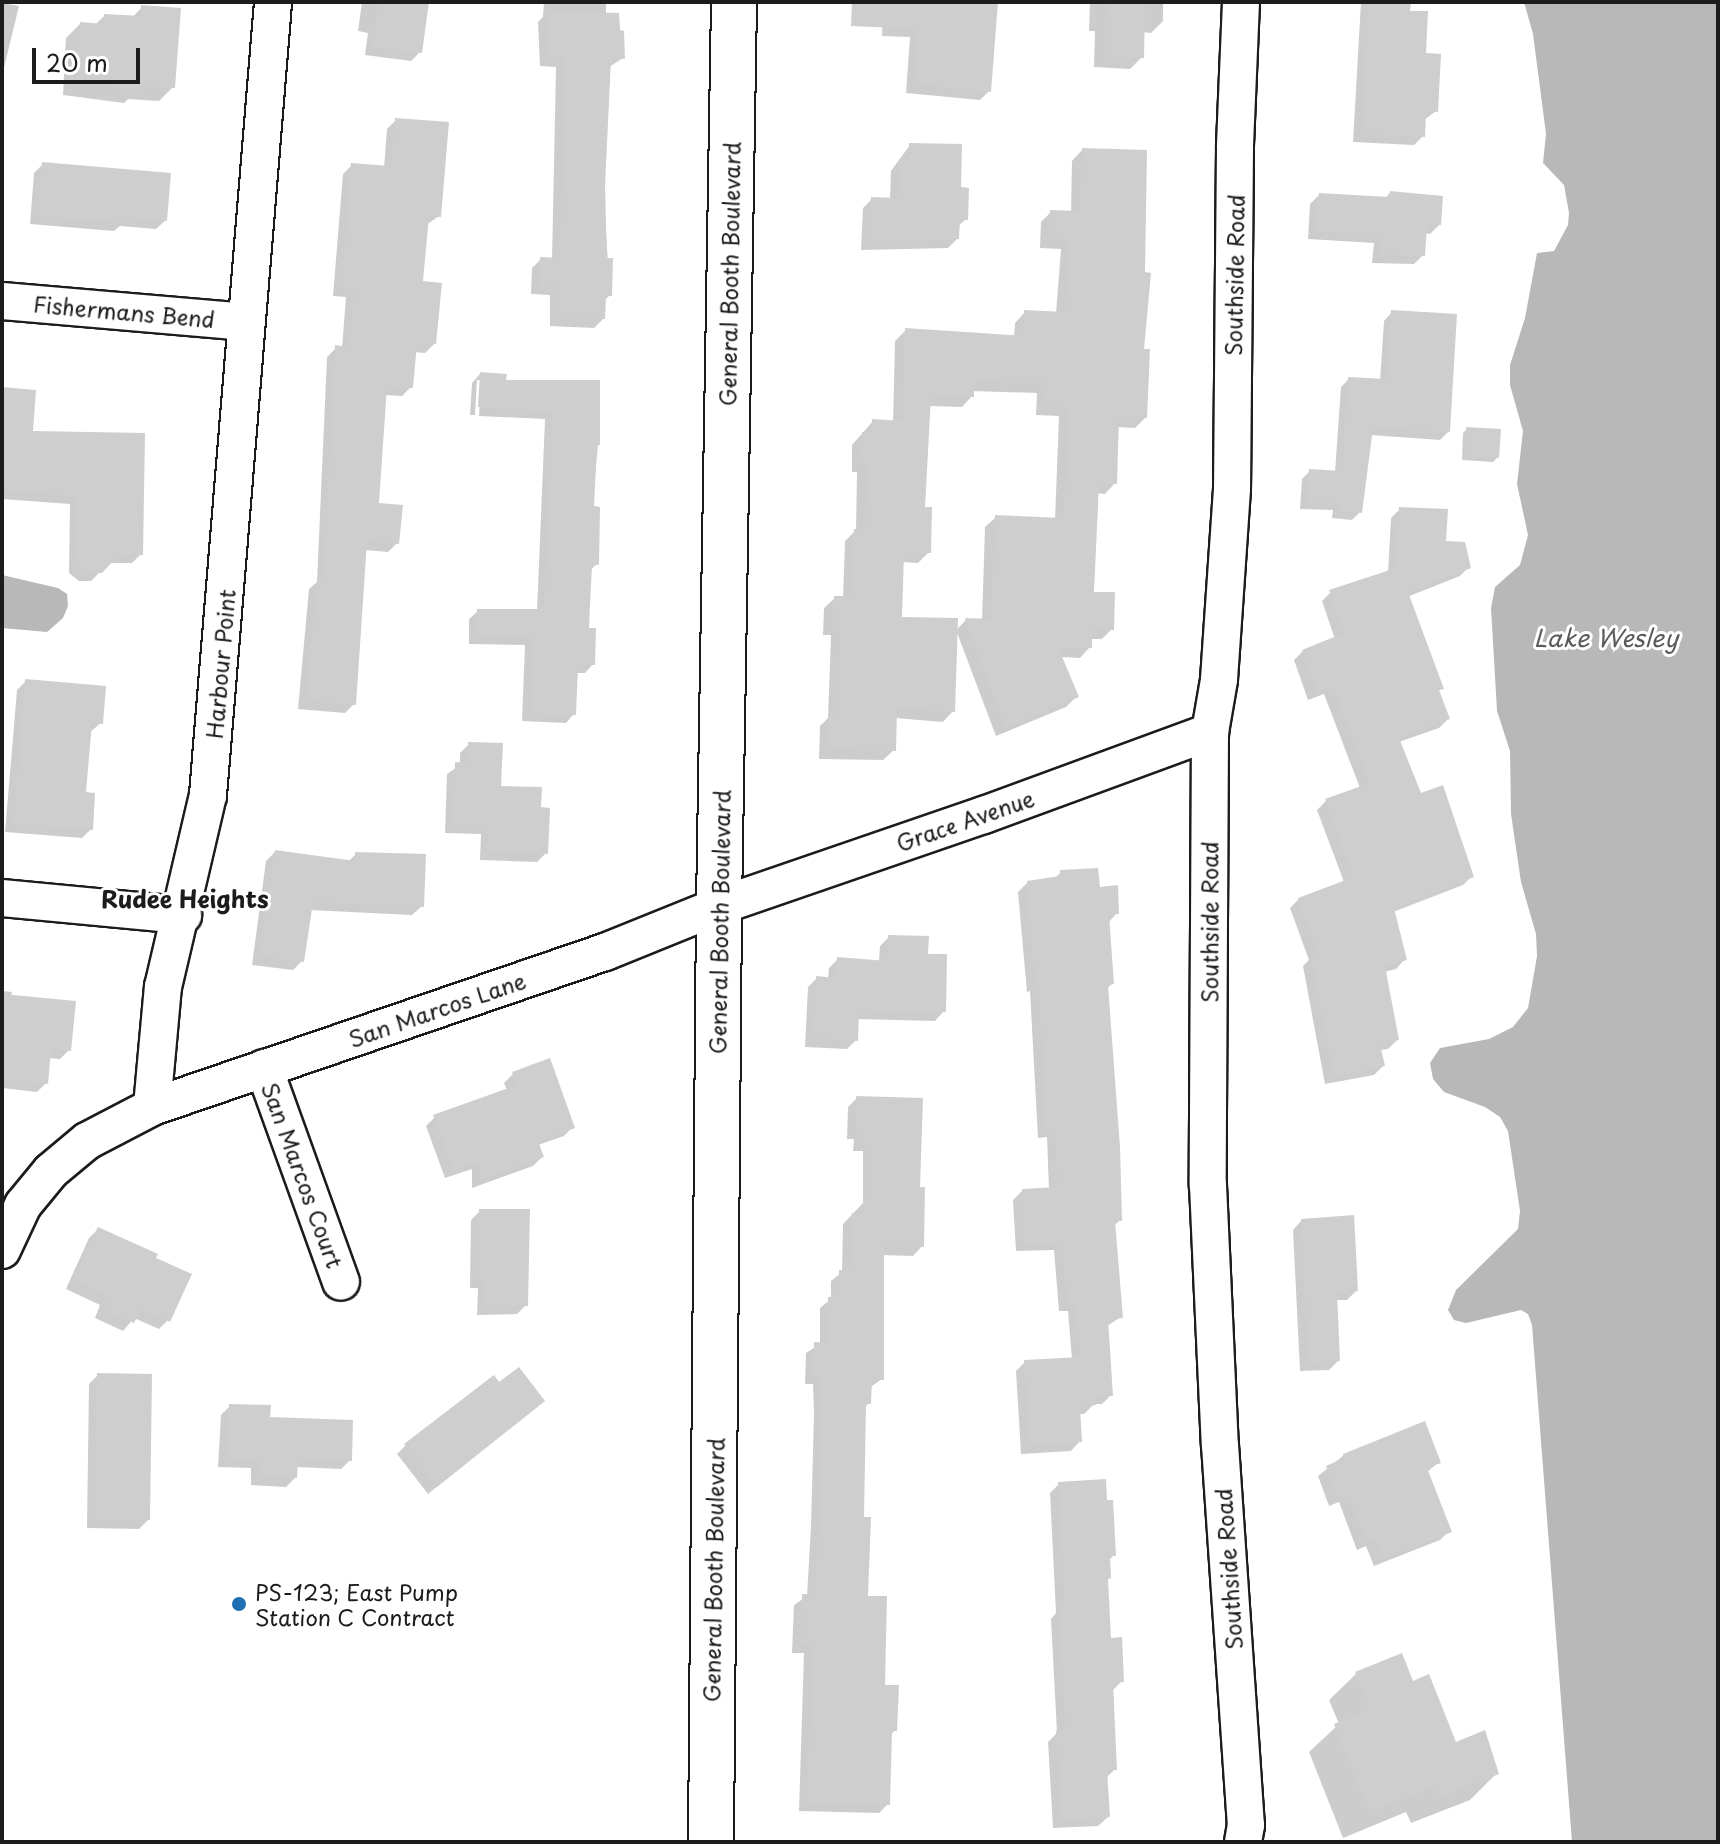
<!DOCTYPE html>
<html>
<head>
<meta charset="utf-8">
<style>
	body { margin:0 }
	#map { position:relative; width:1720px; height:1844px; overflow:hidden; background:#fff; font-family:"Playpen Sans",sans-serif }
	div>[style] { position:absolute }
	.water>* { inset:0; background:#b8b8b8 }
	.shadow>* { inset:0; background:#0003 }
	.building>* { inset:0; background:#cecece }
	.roads { filter:drop-shadow(2px 0 #1c1c1c) drop-shadow(-2px 0 #1c1c1c) drop-shadow(0 2px #1c1c1c) drop-shadow(0 -2px #1c1c1c) }
	.street>* { height:36px; margin:-18px; padding:0 18px; transform-origin:18px; border-radius:18px; background:#fff }
	.highway>* { height:44px; margin:-22px; padding:0 22px; transform-origin:22px; border-radius:22px; background:#fff }
	.dots>* { width:22px; height:22px; translate:-50% -50%; box-sizing:border-box; border:4px solid #fff; border-radius:50% }
	span { translate:-50% -50%; white-space:nowrap; text-align:center; line-height:1.15; -webkit-text-stroke:6px #fff; paint-order:stroke }
	.street-label { font-size:22px; color:#1c1c1c }
	.poi-label { font-size:22px; color:#1c1c1c }
	.left { translate:0 -50%; text-align:left }
	.water-label { font-size:24px; color:#5a5a5a; font-style:italic }
	.neighbourhood-label { font-size:24px; color:#1c1c1c; font-weight:700 }
	.frame { position:absolute; inset:0; border:4px solid #1c1c1c; pointer-events:none }
	.scale { position:absolute; left:32px; top:48px; width:108px; height:36px; box-sizing:border-box; border:4px solid #1c1c1c; border-top:0; padding-left:10px; font-size:24px; line-height:28px; white-space:nowrap; color:#1c1c1c; -webkit-text-stroke:6px #fff; paint-order:stroke }
</style>
</head>
<body>
<div id="map">
	<div class="water">
		<i style="clip-path:polygon(1524px 2px,1718px 2px,1718px 1842px,1572px 1842px,1532px 1325px,1528px 1314px,1521px 1310px,1466px 1323px,1454px 1320px,1448px 1310px,1456px 1290px,1518px 1229px,1520px 1211px,1508px 1131px,1500px 1117px,1485px 1107px,1444px 1092px,1433px 1079px,1430px 1063px,1440px 1048px,1489px 1039px,1513px 1027px,1528px 1008px,1537px 956px,1536px 934px,1521px 882px,1511px 814px,1510px 751px,1497px 711px,1491px 608px,1495px 587px,1520px 565px,1528px 535px,1517px 484px,1523px 431px,1510px 385px,1510px 365px,1525px 318px,1537px 253px,1554px 251px,1568px 225px,1569px 213px,1564px 185px,1543px 163px,1546px 134px,1533px 34px)"></i>
		<i style="clip-path:polygon(2px 575px,58px 588px,67px 594px,68px 606px,63px 618px,47px 632px,2px 628px)"></i>
	</div>
	<div class="shadow">
		<i style="clip-path:polygon(362px 2px,427px 2px,420px 52px,411px 61px,365px 55px,368px 33px,358px 31px)"></i>
		<i style="clip-path:polygon(544px 2px,606px 2px,606px 14px,623px 58px,609px 67px,603px 186px,610px 295px,604px 301px,603px 319px,594px 328px,550px 326px,550px 295px,531px 294px,532px 268px,541px 259px,552px 260px,556px 67px,540px 66px,538px 22px,543px 17px)"></i>
		<i style="clip-path:polygon(883px 2px,996px 2px,989px 91px,980px 100px,906px 93px,910px 37px,882px 36px)"></i>
		<i style="clip-path:polygon(1090px 2px,1163px 2px,1163px 21px,1151px 33px,1142px 32px,1142px 57px,1130px 69px,1094px 67px,1095px 31px,1089px 31px)"></i>
		<i style="clip-path:polygon(1361px 2px,1409px 2px,1408px 13px,1424px 55px,1436px 111px,1424px 120px,1423px 136px,1414px 145px,1353px 142px)"></i>
		<i style="clip-path:polygon(2px 3px,19px 6px,2px 76px)"></i>
		<i style="clip-path:polygon(142px 7px,173px 87px,159px 101px,128px 99px,124px 103px,63px 95px,66px 38px,80px 24px,95px 25px,104px 16px,132px 18px)"></i>
		<i style="clip-path:polygon(396px 120px,439px 216px,426px 225px,421px 283px,434px 344px,425px 353px,414px 352px,411px 387px,402px 396px,385px 395px,376px 505px,397px 543px,388px 552px,365px 550px,354px 704px,345px 713px,298px 709px,309px 589px,317px 582px,327px 357px,336px 348px,342px 348px,346px 297px,333px 296px,343px 174px,352px 165px,384px 168px,387px 129px)"></i>
		<i style="clip-path:polygon(910px 145px,959px 189px,966px 219px,957px 227px,957px 239px,948px 248px,861px 250px,863px 208px,872px 199px,890px 199px,891px 171px)"></i>
		<i style="clip-path:polygon(1082px 150px,1142px 350px,1145px 418px,1135px 428px,1117px 427px,1115px 483px,1105px 494px,1096px 493px,1092px 594px,1112px 629px,1102px 639px,1090px 639px,1090px 647px,1080px 658px,1060px 657px,1077px 696px,1066px 707px,996px 736px,956px 630px,966px 620px,982px 621px,985px 527px,996px 517px,1055px 520px,1059px 416px,1036px 415px,1037px 393px,972px 391px,972px 396px,962px 407px,928px 406px,923px 509px,929px 552px,918px 563px,902px 562px,900px 618px,953px 711px,943px 722px,895px 718px,894px 750px,883px 760px,819px 759px,820px 726px,828px 718px,831px 635px,823px 635px,824px 608px,835px 598px,843px 598px,845px 541px,856px 530px,857px 472px,852px 472px,852px 445px,873px 421px,893px 422px,895px 341px,905px 331px,1014px 338px,1015px 323px,1025px 312px,1056px 314px,1061px 249px,1040px 248px,1041px 222px,1051px 212px,1071px 213px,1072px 161px)"></i>
		<i style="clip-path:polygon(43px 164px,166px 220px,156px 229px,120px 226px,114px 231px,30px 224px,34px 173px)"></i>
		<i style="clip-path:polygon(1390px 193px,1439px 225px,1430px 234px,1424px 233px,1423px 255px,1414px 264px,1372px 263px,1374px 243px,1308px 239px,1310px 204px,1319px 195px,1385px 198px)"></i>
		<i style="clip-path:polygon(1392px 312px,1448px 432px,1440px 440px,1370px 435px,1360px 512px,1352px 520px,1332px 518px,1333px 510px,1300px 509px,1302px 479px,1310px 471px,1335px 472px,1341px 387px,1349px 379px,1380px 381px,1384px 321px)"></i>
		<i style="clip-path:polygon(480px 374px,504px 382px,598px 382px,598px 444px,592px 508px,597px 564px,589px 571px,587px 630px,593px 664px,585px 673px,576px 673px,574px 714px,566px 723px,522px 721px,525px 645px,469px 644px,469px 619px,478px 611px,537px 611px,545px 419px,479px 416px,481px 380px,477px 380px,475px 415px,470px 415px,472px 383px)"></i>
		<i style="clip-path:polygon(2px 389px,30px 433px,141px 554px,132px 563px,109px 563px,91px 581px,79px 581px,69px 573px,70px 504px,2px 499px)"></i>
		<i style="clip-path:polygon(1467px 429px,1497px 458px,1493px 462px,1462px 460px,1463px 433px)"></i>
		<i style="clip-path:polygon(1400px 509px,1469px 567px,1460px 576px,1407px 597px,1441px 688px,1438px 692px,1448px 719px,1439px 728px,1399px 742px,1419px 796px,1472px 876px,1463px 885px,1393px 912px,1404px 960px,1396px 969px,1384px 972px,1397px 1040px,1388px 1049px,1380px 1050px,1383px 1066px,1374px 1075px,1325px 1084px,1303px 966px,1309px 960px,1290px 908px,1299px 899px,1344px 882px,1317px 810px,1326px 801px,1360px 788px,1324px 694px,1308px 700px,1294px 660px,1303px 651px,1335px 639px,1322px 601px,1331px 592px,1388px 573px,1391px 518px)"></i>
		<i style="clip-path:polygon(26px 681px,101px 723px,90px 732px,84px 794px,91px 829px,82px 838px,5px 832px,17px 690px)"></i>
		<i style="clip-path:polygon(469px 744px,499px 788px,539px 809px,546px 853px,537px 862px,480px 860px,481px 834px,445px 833px,447px 774px,460px 765px,460px 753px)"></i>
		<i style="clip-path:polygon(275px 852px,348px 862px,356px 854px,422px 906px,412px 915px,309px 910px,302px 961px,293px 970px,252px 965px,266px 861px)"></i>
		<i style="clip-path:polygon(1061px 872px,1098px 889px,1117px 913px,1108px 923px,1112px 984px,1106px 989px,1120px 1220px,1114px 1226px,1121px 1317px,1107px 1326px,1111px 1395px,1102px 1404px,1094px 1404px,1084px 1414px,1078px 1414px,1080px 1441px,1071px 1451px,1021px 1454px,1016px 1371px,1025px 1362px,1072px 1359px,1068px 1311px,1059px 1311px,1054px 1250px,1016px 1251px,1013px 1200px,1022px 1191px,1049px 1190px,1047px 1137px,1038px 1138px,1030px 991px,1027px 992px,1018px 892px,1027px 883px,1054px 879px)"></i>
		<i style="clip-path:polygon(889px 937px,926px 956px,944px 1011px,935px 1021px,857px 1019px,856px 1040px,847px 1049px,805px 1047px,808px 987px,817px 978px,828px 979px,829px 968px,838px 959px,879px 962px,880px 946px)"></i>
		<i style="clip-path:polygon(2px 991px,12px 992px,11px 997px,69px 1050px,60px 1059px,48px 1058px,46px 1083px,37px 1092px,2px 1088px)"></i>
		<i style="clip-path:polygon(513px 1074px,573px 1127px,564px 1136px,538px 1145px,542px 1157px,533px 1166px,472px 1188px,472px 1169px,445px 1178px,426px 1126px,435px 1117px,507px 1090px,504px 1083px)"></i>
		<i style="clip-path:polygon(857px 1098px,918px 1189px,922px 1246px,913px 1256px,882px 1255px,882px 1379px,869px 1388px,869px 1403px,864px 1408px,862px 1519px,866px 1598px,895px 1730px,890px 1736px,888px 1804px,879px 1813px,799px 1811px,804px 1653px,792px 1653px,794px 1605px,807px 1596px,811px 1526px,814px 1413px,813px 1384px,805px 1384px,806px 1353px,820px 1344px,820px 1308px,831px 1299px,831px 1281px,842px 1272px,843px 1224px,863px 1203px,863px 1151px,853px 1151px,854px 1139px,847px 1139px,848px 1107px)"></i>
		<i style="clip-path:polygon(480px 1211px,526px 1305px,517px 1314px,477px 1315px,478px 1288px,470px 1288px,471px 1220px)"></i>
		<i style="clip-path:polygon(1302px 1220px,1356px 1291px,1347px 1300px,1335px 1300px,1338px 1361px,1329px 1370px,1300px 1371px,1293px 1230px)"></i>
		<i style="clip-path:polygon(98px 1229px,168px 1320px,159px 1329px,134px 1318px,123px 1331px,95px 1318px,100px 1305px,66px 1289px,89px 1238px)"></i>
		<i style="clip-path:polygon(98px 1375px,148px 1520px,139px 1529px,87px 1528px,89px 1384px)"></i>
		<i style="clip-path:polygon(230px 1406px,268px 1419px,350px 1460px,341px 1469px,296px 1467px,295px 1478px,286px 1487px,251px 1485px,251px 1468px,218px 1467px,221px 1415px)"></i>
		<i style="clip-path:polygon(533px 1409px,428px 1494px,397px 1454px,406px 1445px)"></i>
		<i style="clip-path:polygon(1344px 1455px,1439px 1462px,1427px 1472px,1449px 1531px,1440px 1540px,1374px 1566px,1366px 1546px,1357px 1550px,1339px 1502px,1329px 1506px,1318px 1476px)"></i>
		<i style="clip-path:polygon(1059px 1484px,1114px 1555px,1108px 1561px,1106px 1581px,1109px 1640px,1122px 1681px,1113px 1690px,1115px 1769px,1106px 1778px,1108px 1817px,1098px 1826px,1053px 1828px,1048px 1742px,1057px 1733px,1051px 1619px,1056px 1613px,1050px 1493px)"></i>
		<i style="clip-path:polygon(1356px 1674px,1412px 1683px,1455px 1745px,1496px 1774px,1470px 1800px,1411px 1823px,1406px 1812px,1343px 1838px,1309px 1752px,1339px 1724px,1329px 1700px)"></i>
	</div>
	<div class="building">
		<i style="clip-path:polygon(379px 2px,429px 2px,422px 53px,373px 47px)"></i>
		<i style="clip-path:polygon(852px 2px,998px 2px,991px 92px,914px 84px,918px 29px,851px 26px)"></i>
		<i style="clip-path:polygon(1106px 2px,1145px 2px,1144px 58px,1105px 57px)"></i>
		<i style="clip-path:polygon(1368px 2px,1411px 2px,1410px 11px,1428px 11px,1426px 53px,1441px 54px,1438px 112px,1426px 111px,1425px 137px,1362px 134px)"></i>
		<i style="clip-path:polygon(141px 5px,181px 8px,175px 88px,140px 86px,140px 90px,76px 82px,80px 22px,103px 24px,104px 14px,141px 16px)"></i>
		<i style="clip-path:polygon(547px 11px,619px 13px,620px 30px,624px 31px,625px 59px,611px 59px,605px 186px,607px 258px,613px 258px,612px 296px,606px 296px,605px 319px,558px 318px,559px 286px,539px 286px,540px 257px,560px 258px,562px 185px,564px 58px,548px 58px)"></i>
		<i style="clip-path:polygon(395px 118px,449px 122px,441px 217px,429px 216px,423px 281px,442px 283px,436px 344px,417px 343px,413px 388px,387px 386px,379px 503px,403px 505px,399px 544px,367px 541px,356px 705px,306px 701px,318px 578px,324px 579px,335px 345px,349px 347px,354px 289px,342px 288px,351px 163px,391px 166px)"></i>
		<i style="clip-path:polygon(909px 143px,962px 144px,961px 187px,969px 188px,968px 220px,960px 219px,959px 239px,870px 242px,871px 197px,898px 198px,899px 159px,909px 160px)"></i>
		<i style="clip-path:polygon(1082px 148px,1147px 150px,1145px 272px,1151px 273px,1144px 349px,1150px 349px,1147px 418px,1119px 417px,1117px 484px,1099px 483px,1094px 592px,1115px 592px,1114px 630px,1092px 629px,1092px 648px,1058px 647px,1079px 697px,1006px 727px,965px 618px,991px 619px,995px 515px,1064px 518px,1069px 407px,1045px 406px,1047px 383px,974px 381px,974px 397px,931px 396px,925px 507px,932px 507px,931px 553px,904px 553px,902px 617px,958px 618px,955px 712px,897px 708px,896px 751px,829px 749px,830px 713px,838px 714px,841px 626px,833px 625px,834px 596px,852px 596px,854px 529px,865px 529px,867px 463px,862px 462px,862px 432px,872px 433px,872px 419px,903px 421px,905px 328px,1024px 336px,1024px 310px,1065px 312px,1070px 239px,1049px 238px,1050px 210px,1080px 211px)"></i>
		<i style="clip-path:polygon(42px 162px,171px 173px,167px 221px,126px 217px,125px 223px,38px 216px)"></i>
		<i style="clip-path:polygon(1390px 191px,1443px 196px,1441px 225px,1427px 225px,1425px 256px,1380px 254px,1382px 234px,1316px 231px,1319px 193px,1389px 197px)"></i>
		<i style="clip-path:polygon(1391px 310px,1457px 314px,1450px 432px,1373px 428px,1362px 513px,1339px 511px,1340px 503px,1307px 502px,1309px 469px,1342px 471px,1348px 377px,1387px 379px)"></i>
		<i style="clip-path:polygon(480px 372px,507px 374px,506px 380px,600px 380px,600px 445px,597px 445px,594px 506px,600px 507px,599px 565px,592px 564px,589px 628px,596px 628px,595px 665px,578px 665px,576px 715px,530px 714px,532px 637px,476px 637px,477px 609px,544px 609px,553px 412px,478px 407px)"></i>
		<i style="clip-path:polygon(2px 387px,36px 390px,33px 431px,145px 433px,143px 555px,119px 555px,102px 573px,88px 573px,77px 564px,78px 496px,2px 490px)"></i>
		<i style="clip-path:polygon(1466px 427px,1501px 429px,1499px 458px,1465px 456px)"></i>
		<i style="clip-path:polygon(1399px 507px,1448px 509px,1446px 541px,1465px 542px,1471px 568px,1408px 592px,1444px 689px,1439px 690px,1450px 719px,1399px 738px,1421px 793px,1443px 785px,1474px 877px,1394px 908px,1407px 960px,1385px 966px,1399px 1040px,1380px 1044px,1385px 1066px,1334px 1076px,1311px 955px,1319px 954px,1298px 898px,1354px 877px,1325px 799px,1370px 783px,1333px 686px,1317px 692px,1302px 650px,1344px 633px,1329px 590px,1396px 568px)"></i>
		<i style="clip-path:polygon(25px 679px,106px 686px,103px 724px,92px 723px,86px 792px,95px 793px,93px 830px,13px 824px)"></i>
		<i style="clip-path:polygon(468px 742px,503px 743px,501px 786px,542px 787px,541px 807px,550px 808px,548px 854px,488px 851px,489px 826px,453px 825px,455px 762px,468px 763px)"></i>
		<i style="clip-path:polygon(275px 850px,355px 861px,355px 852px,426px 854px,424px 907px,313px 902px,304px 962px,260px 956px)"></i>
		<i style="clip-path:polygon(1098px 868px,1100px 887px,1118px 885px,1119px 914px,1109px 915px,1114px 984px,1108px 985px,1120px 1147px,1122px 1221px,1115px 1221px,1123px 1318px,1108px 1319px,1113px 1396px,1095px 1396px,1096px 1405px,1080px 1407px,1082px 1442px,1030px 1446px,1024px 1360px,1081px 1357px,1076px 1303px,1067px 1303px,1062px 1242px,1024px 1243px,1022px 1189px,1058px 1187px,1055px 1129px,1046px 1130px,1039px 983px,1035px 983px,1027px 881px,1060px 876px,1060px 870px)"></i>
		<i style="clip-path:polygon(888px 935px,929px 936px,928px 954px,947px 954px,946px 1012px,859px 1010px,858px 1041px,813px 1038px,816px 976px,836px 978px,837px 957px,887px 961px)"></i>
		<i style="clip-path:polygon(2px 994px,76px 1001px,71px 1051px,51px 1049px,48px 1084px,2px 1080px)"></i>
		<i style="clip-path:polygon(550px 1058px,575px 1128px,538px 1141px,544px 1157px,480px 1180px,480px 1161px,454px 1171px,433px 1115px,517px 1085px,512px 1072px)"></i>
		<i style="clip-path:polygon(856px 1096px,923px 1098px,920px 1187px,925px 1187px,924px 1247px,884px 1246px,884px 1380px,872px 1380px,871px 1404px,866px 1404px,864px 1517px,871px 1517px,868px 1596px,887px 1596px,885px 1685px,899px 1685px,897px 1731px,892px 1731px,890px 1805px,807px 1803px,813px 1645px,801px 1645px,802px 1594px,815px 1594px,819px 1516px,822px 1402px,821px 1376px,813px 1375px,814px 1342px,828px 1343px,828px 1297px,839px 1297px,839px 1270px,850px 1270px,852px 1213px,862px 1214px,863px 1200px,871px 1200px,871px 1143px,862px 1143px,862px 1131px,856px 1130px)"></i>
		<i style="clip-path:polygon(479px 1209px,530px 1209px,528px 1306px,485px 1306px,486px 1280px,478px 1280px)"></i>
		<i style="clip-path:polygon(1354px 1215px,1358px 1291px,1337px 1292px,1340px 1361px,1308px 1363px,1301px 1219px)"></i>
		<i style="clip-path:polygon(98px 1227px,158px 1254px,156px 1258px,192px 1274px,170px 1322px,141px 1308px,134px 1323px,102px 1308px,108px 1296px,73px 1280px)"></i>
		<i style="clip-path:polygon(519px 1367px,545px 1401px,437px 1487px,404px 1444px,494px 1375px,499px 1382px)"></i>
		<i style="clip-path:polygon(97px 1373px,152px 1374px,150px 1520px,95px 1520px)"></i>
		<i style="clip-path:polygon(229px 1404px,271px 1405px,270px 1417px,353px 1420px,352px 1461px,298px 1459px,297px 1478px,259px 1477px,259px 1460px,227px 1458px)"></i>
		<i style="clip-path:polygon(1425px 1421px,1441px 1463px,1427px 1468px,1452px 1532px,1383px 1558px,1376px 1538px,1366px 1542px,1348px 1494px,1338px 1498px,1326px 1466px,1344px 1458px,1343px 1454px)"></i>
		<i style="clip-path:polygon(1106px 1479px,1107px 1500px,1113px 1500px,1116px 1556px,1110px 1556px,1111px 1578px,1108px 1579px,1111px 1638px,1122px 1637px,1124px 1682px,1113px 1683px,1117px 1770px,1107px 1770px,1110px 1817px,1061px 1820px,1056px 1731px,1066px 1731px,1059px 1608px,1065px 1607px,1058px 1482px)"></i>
		<i style="clip-path:polygon(1402px 1653px,1413px 1681px,1429px 1674px,1456px 1742px,1485px 1730px,1499px 1774px,1438px 1798px,1433px 1787px,1370px 1812px,1334px 1724px,1370px 1709px,1355px 1672px)"></i>
	</div>
	<div class="roads">
		<div class="street">
			<i style="left:1241px;top:2px;width:146px;rotate:92.4deg"></i>
			<i style="left:1235px;top:148px;width:341px;rotate:90.5deg"></i>
			<i style="left:1232px;top:489px;width:191px;rotate:93.9deg"></i>
			<i style="left:1219px;top:680px;width:53px;rotate:99.8deg"></i>
			<i style="left:1210px;top:732px;width:453px;rotate:90.3deg"></i>
			<i style="left:1208px;top:1185px;width:260px;rotate:87.4deg"></i>
			<i style="left:1220px;top:1445px;width:381px;rotate:86.1deg"></i>
			<i style="left:1246px;top:1825px;width:17px;rotate:100deg"></i>
			<i style="left:2px;top:301px;width:245px;rotate:4.9deg"></i>
			<i style="left:2px;top:898px;width:182px;rotate:5.4deg"></i>
			<i style="left:264px;top:1068px;width:227px;rotate:70.2deg"></i>
			<i style="left:152px;top:1107px;width:479px;rotate:-18.9deg"></i>
			<i style="left:605px;top:952px;width:123px;rotate:-22deg"></i>
			<i style="left:719px;top:906px;width:280px;rotate:-19deg"></i>
			<i style="left:984px;top:815px;width:241px;rotate:-20.2deg"></i>
			<i style="left:2px;top:1250px;width:50px;rotate:-65deg"></i>
			<i style="left:23px;top:1205px;width:44px;rotate:-50.5deg"></i>
			<i style="left:51px;top:1171px;width:47px;rotate:-39.8deg"></i>
			<i style="left:87px;top:1141px;width:73px;rotate:-27.6deg"></i>
			<i style="left:152px;top:1107px;width:121px;rotate:-84.8deg"></i>
			<i style="left:163px;top:987px;width:197px;rotate:-76.8deg"></i>
			<i style="left:208px;top:795px;width:796px;rotate:-85.31deg"></i>
		</div>
		<div class="highway">
			<i style="left:711px;top:1842px;width:936px;rotate:-89.51deg"></i>
			<i style="left:719px;top:906px;width:904px;rotate:-89.05deg"></i>
		</div>
	</div>
	<div class="dots">
		<i style="left:239px;top:1604px;background:#1f6fb2"></i>
	</div>
	<div class="street-label">
		<span style="left:729px;top:274px;rotate:-89deg">General Booth Boulevard</span>
		<span style="left:1234px;top:275px;rotate:-89deg">Southside Road</span>
		<span style="left:124px;top:311px;rotate:5deg">Fishermans Bend</span>
		<span style="left:220px;top:664px;rotate:-85deg">Harbour Point</span>
		<span style="left:965px;top:820px;rotate:-19deg">Grace Avenue</span>
		<span style="left:719px;top:922px;rotate:-89deg">General Booth Boulevard</span>
		<span style="left:1209px;top:922px;rotate:-90deg">Southside Road</span>
		<span style="left:437px;top:1009px;rotate:-19deg">San Marcos Lane</span>
		<span style="left:303px;top:1175px;rotate:70deg">San Marcos Court</span>
		<span style="left:1228px;top:1569px;rotate:-94deg">Southside Road</span>
		<span style="left:713px;top:1570px;rotate:-89deg">General Booth Boulevard</span>
	</div>
	<div class="poi-label">
		<span class="left" style="left:255px;top:1604px">PS-123; East Pump<br>Station C Contract</span>
	</div>
	<div class="water-label">
		<span style="left:1606px;top:638px">Lake Wesley</span>
	</div>
	<div class="neighbourhood-label">
		<span style="left:185px;top:899px">Rudee Heights</span>
	</div>
	<div class="frame"></div>
	<div class="scale">20 m</div>
</div>
</body>
</html>
